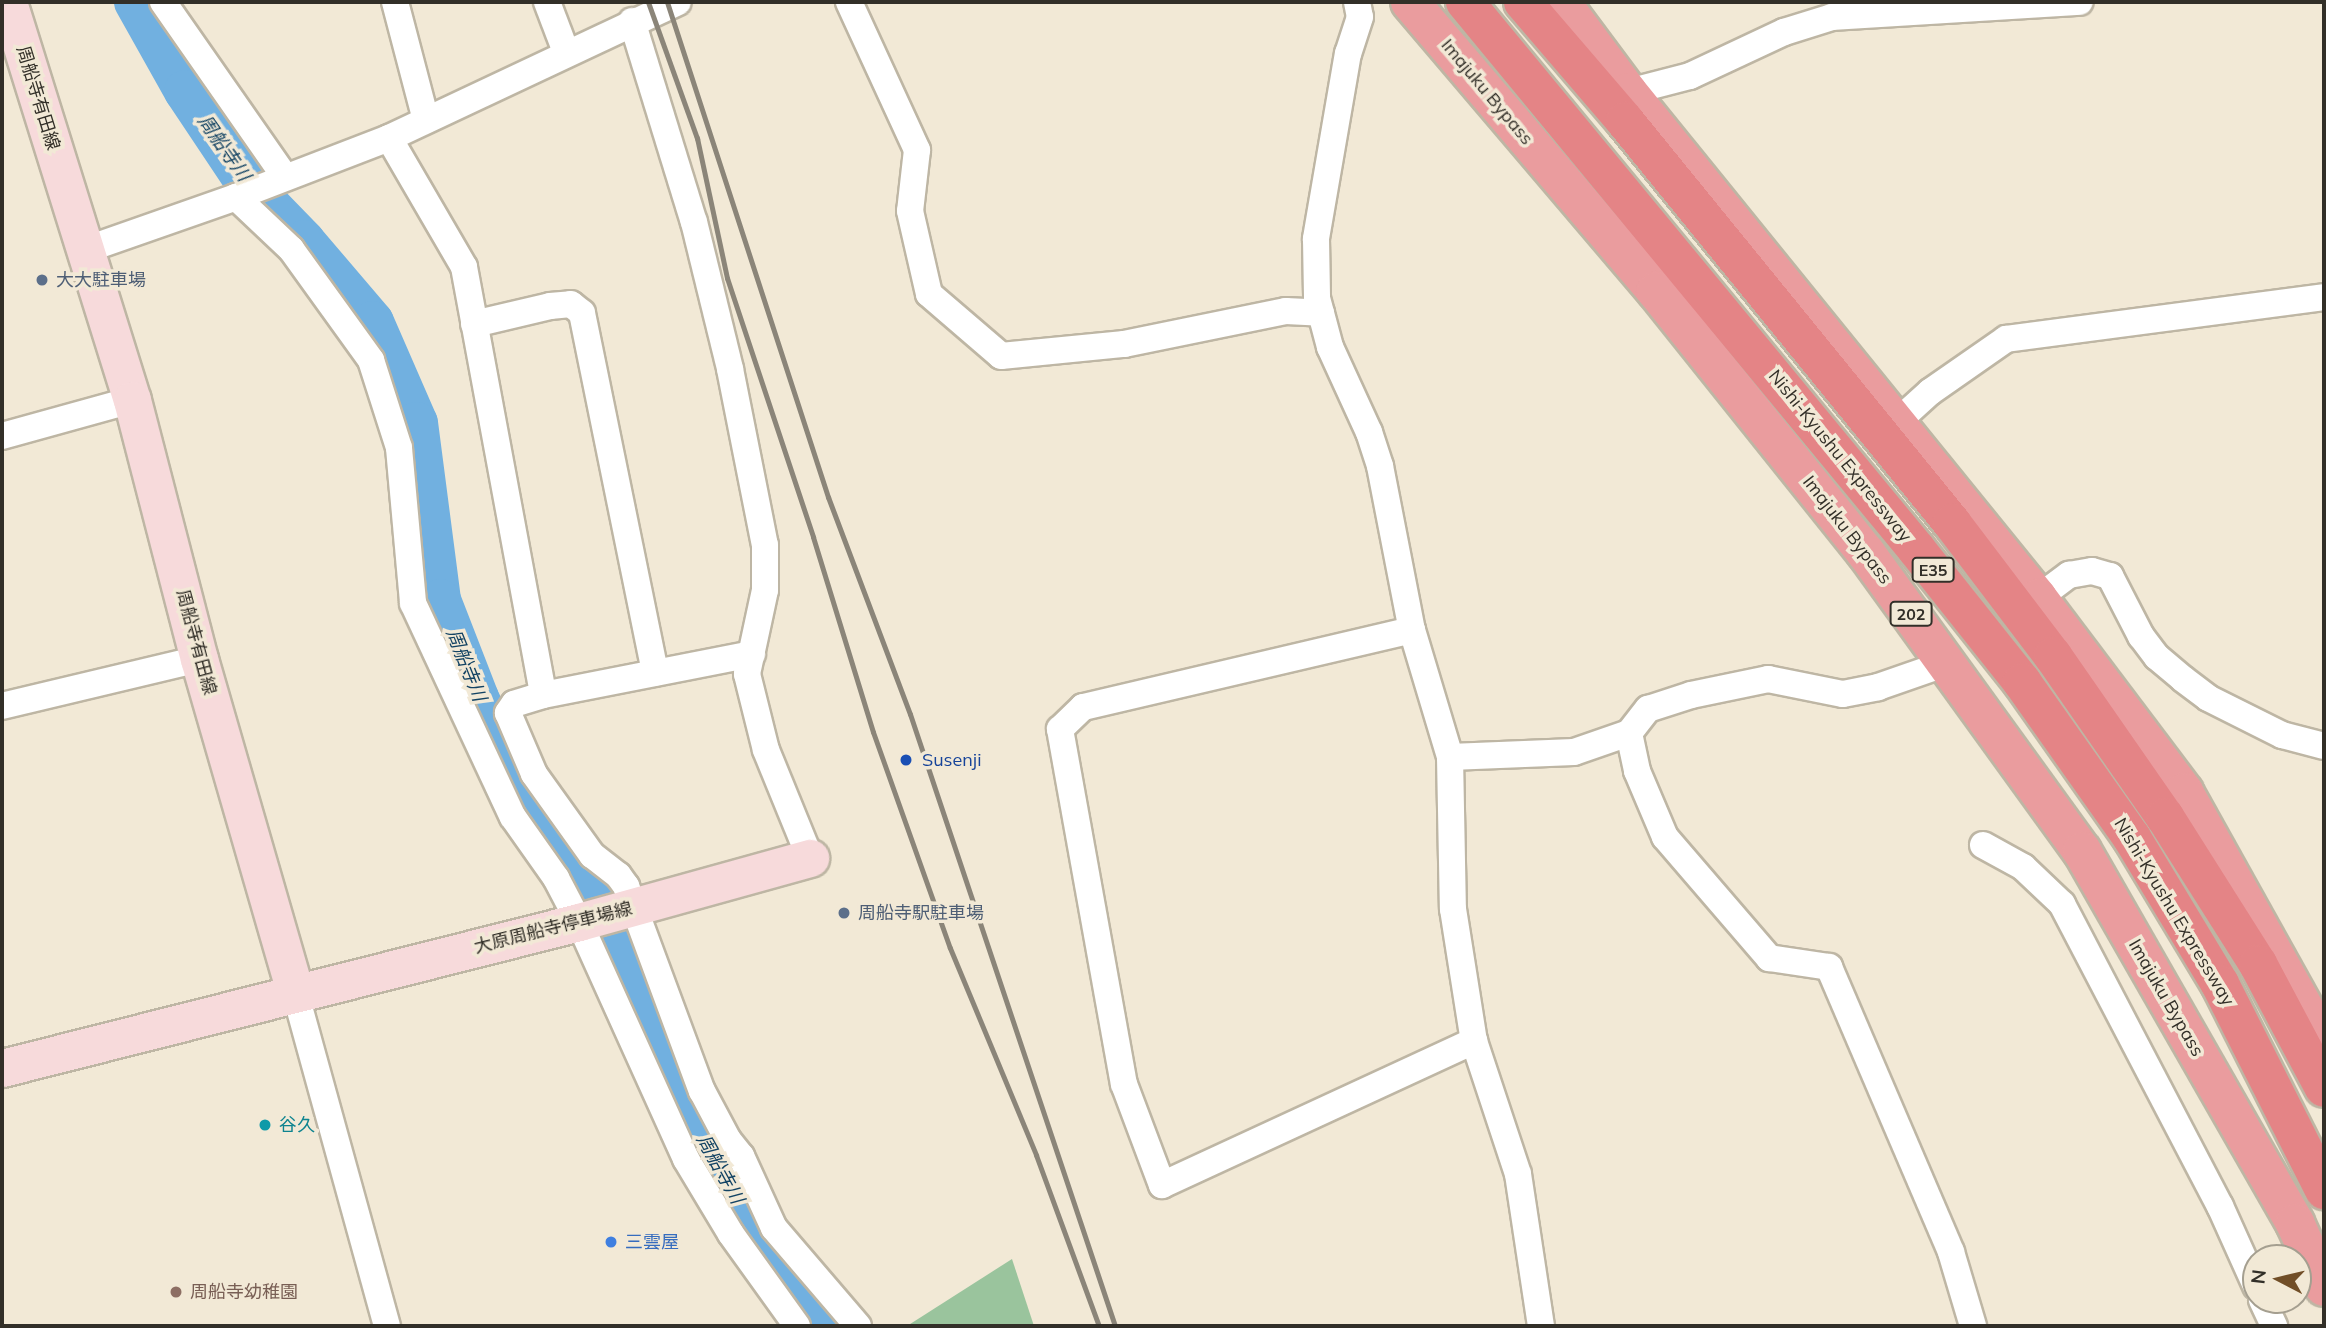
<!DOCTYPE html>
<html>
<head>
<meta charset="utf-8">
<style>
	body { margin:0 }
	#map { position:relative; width:2326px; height:1328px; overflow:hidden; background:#f2e9d6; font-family:Mulish,"Noto Sans JP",sans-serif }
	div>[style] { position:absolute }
	.green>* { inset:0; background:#9ac49d }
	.river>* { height:42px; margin:-21px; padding:0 21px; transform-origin:21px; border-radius:21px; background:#71b0e0 }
	.roads { filter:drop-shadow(2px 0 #beb6a4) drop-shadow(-2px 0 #beb6a4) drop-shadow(0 2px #beb6a4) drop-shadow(0 -2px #beb6a4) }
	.minor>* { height:26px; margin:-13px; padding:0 13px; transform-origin:13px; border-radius:13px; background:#fff }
	.secondary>* { height:37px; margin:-18.5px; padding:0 18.5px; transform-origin:18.5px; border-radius:18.5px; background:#f7dadb }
	.trunk>* { height:38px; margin:-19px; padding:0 19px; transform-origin:19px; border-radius:19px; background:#ea9c9e }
	.motorway>* { height:38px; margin:-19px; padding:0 19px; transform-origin:19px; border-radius:19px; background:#e48486 }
	.rail>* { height:5px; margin:-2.5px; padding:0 2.5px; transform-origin:2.5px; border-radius:2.5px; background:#8b8579 }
	.dots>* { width:19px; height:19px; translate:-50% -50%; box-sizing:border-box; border:4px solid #f2e9d6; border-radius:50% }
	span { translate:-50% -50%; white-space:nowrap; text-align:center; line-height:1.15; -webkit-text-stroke:7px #f2e9d6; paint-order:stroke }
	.shield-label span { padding:2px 5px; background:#f2e9d6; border:2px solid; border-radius:5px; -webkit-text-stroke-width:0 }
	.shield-label { font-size:16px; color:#322f28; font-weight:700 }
	.street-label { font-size:18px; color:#322f28 }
	.service-label { font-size:18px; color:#4e5e75 }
	.left { translate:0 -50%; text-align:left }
	.transit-label { font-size:18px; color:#164399 }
	.culture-label { font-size:18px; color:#0d838f }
	.shop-label { font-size:18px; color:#366cbe }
	.education-label { font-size:18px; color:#785e54 }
	.water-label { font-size:19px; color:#134363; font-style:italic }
	.frame { position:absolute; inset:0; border:4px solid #322f28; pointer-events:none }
	.north { position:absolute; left:2242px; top:1244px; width:70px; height:70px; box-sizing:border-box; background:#f2e9d6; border:2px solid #a59f90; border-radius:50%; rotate:277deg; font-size:19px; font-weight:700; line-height:28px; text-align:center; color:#322f28 }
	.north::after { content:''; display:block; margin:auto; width:24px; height:32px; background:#714e27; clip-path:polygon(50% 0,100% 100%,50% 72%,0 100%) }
</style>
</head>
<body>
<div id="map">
	<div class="green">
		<i style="clip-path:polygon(1012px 1259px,1034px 1326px,907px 1326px)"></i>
	</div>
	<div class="river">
		<i style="left:135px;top:2px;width:102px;rotate:60.7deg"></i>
		<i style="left:185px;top:91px;width:105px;rotate:56.3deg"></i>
		<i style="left:243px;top:178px;width:88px;rotate:45.9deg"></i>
		<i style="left:304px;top:241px;width:106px;rotate:49.6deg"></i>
		<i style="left:373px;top:322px;width:110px;rotate:66.5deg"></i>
		<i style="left:417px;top:423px;width:178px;rotate:82.6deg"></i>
		<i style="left:440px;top:600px;width:105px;rotate:68.8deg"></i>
		<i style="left:478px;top:698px;width:82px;rotate:64.7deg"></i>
		<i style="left:513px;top:772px;width:99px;rotate:59.5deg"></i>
		<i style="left:563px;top:857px;width:98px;rotate:55deg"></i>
		<i style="left:619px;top:937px;width:186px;rotate:68.5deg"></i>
		<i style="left:687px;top:1110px;width:129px;rotate:60.9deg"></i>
		<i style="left:750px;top:1223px;width:130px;rotate:52.5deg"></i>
	</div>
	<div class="roads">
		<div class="minor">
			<i style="left:163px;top:2px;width:213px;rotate:55.1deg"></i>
			<i style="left:395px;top:2px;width:122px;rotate:75.3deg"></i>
			<i style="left:547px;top:2px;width:53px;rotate:69.2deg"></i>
			<i style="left:849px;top:2px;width:163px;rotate:65.3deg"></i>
			<i style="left:917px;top:150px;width:61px;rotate:96.5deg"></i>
			<i style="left:910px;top:211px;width:85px;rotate:77.1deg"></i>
			<i style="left:929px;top:294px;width:95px;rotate:40.7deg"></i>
			<i style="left:1001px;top:356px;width:124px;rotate:-5.6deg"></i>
			<i style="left:1124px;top:344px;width:165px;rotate:-11.5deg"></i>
			<i style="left:1286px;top:311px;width:35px;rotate:3deg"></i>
			<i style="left:1357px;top:2px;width:15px;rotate:79deg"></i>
			<i style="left:1360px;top:17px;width:38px;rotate:108deg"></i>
			<i style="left:1348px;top:53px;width:189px;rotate:99.8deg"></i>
			<i style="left:1316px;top:239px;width:59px;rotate:89deg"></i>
			<i style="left:1317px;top:298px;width:51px;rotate:75.1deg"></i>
			<i style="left:1330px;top:347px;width:94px;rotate:65.4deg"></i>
			<i style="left:1369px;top:432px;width:36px;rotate:72deg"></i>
			<i style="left:1380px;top:466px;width:167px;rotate:79deg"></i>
			<i style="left:1412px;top:630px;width:133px;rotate:73.3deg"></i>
			<i style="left:1450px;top:757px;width:152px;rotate:88.9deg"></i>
			<i style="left:1453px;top:909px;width:134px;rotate:81deg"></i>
			<i style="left:1474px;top:1041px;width:140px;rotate:71.7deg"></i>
			<i style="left:1518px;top:1174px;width:154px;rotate:81.4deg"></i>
			<i style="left:632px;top:21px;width:210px;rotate:72.9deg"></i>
			<i style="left:694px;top:222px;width:151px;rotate:76.2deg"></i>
			<i style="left:730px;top:369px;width:179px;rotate:78.8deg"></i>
			<i style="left:765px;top:545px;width:45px;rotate:90deg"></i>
			<i style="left:765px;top:590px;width:86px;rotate:102.1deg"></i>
			<i style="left:747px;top:674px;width:78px;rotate:76deg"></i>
			<i style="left:766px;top:750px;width:117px;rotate:67.8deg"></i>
			<i style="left:1628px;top:92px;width:64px;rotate:-14.5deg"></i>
			<i style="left:1690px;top:76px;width:104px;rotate:-25.1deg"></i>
			<i style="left:1784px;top:32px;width:50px;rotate:-17.4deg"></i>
			<i style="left:1832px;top:17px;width:248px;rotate:-3.5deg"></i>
			<i style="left:389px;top:138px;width:149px;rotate:59.8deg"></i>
			<i style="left:464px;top:267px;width:435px;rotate:79.5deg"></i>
			<i style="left:543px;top:695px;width:213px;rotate:-11.1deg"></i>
			<i style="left:236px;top:197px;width:76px;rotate:43.4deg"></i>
			<i style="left:291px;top:249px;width:137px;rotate:54.2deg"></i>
			<i style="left:371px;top:360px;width:92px;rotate:72.3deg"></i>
			<i style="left:399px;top:448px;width:156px;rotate:84.8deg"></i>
			<i style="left:413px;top:603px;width:236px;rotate:65deg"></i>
			<i style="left:513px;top:817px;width:75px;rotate:54.8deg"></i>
			<i style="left:556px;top:878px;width:50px;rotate:62.4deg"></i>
			<i style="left:579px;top:922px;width:260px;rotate:65.7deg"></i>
			<i style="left:686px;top:1159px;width:87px;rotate:59deg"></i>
			<i style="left:731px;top:1234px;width:113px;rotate:54.3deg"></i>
			<i style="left:85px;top:250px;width:160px;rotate:-19.3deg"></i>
			<i style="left:236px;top:197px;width:164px;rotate:-21.1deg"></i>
			<i style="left:389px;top:138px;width:319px;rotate:-25.2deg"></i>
			<i style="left:474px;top:324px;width:78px;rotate:-13.3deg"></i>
			<i style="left:550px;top:306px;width:21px;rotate:-5deg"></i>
			<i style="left:571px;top:304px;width:14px;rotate:39deg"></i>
			<i style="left:582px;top:313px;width:367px;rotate:78.5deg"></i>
			<i style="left:1898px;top:421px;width:43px;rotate:-42.2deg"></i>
			<i style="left:1930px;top:392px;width:93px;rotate:-34.9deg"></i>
			<i style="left:2006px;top:339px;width:321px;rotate:-7.5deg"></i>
			<i style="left:2px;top:436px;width:135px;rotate:-15.5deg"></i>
			<i style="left:2038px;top:598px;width:39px;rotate:-37deg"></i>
			<i style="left:2069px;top:575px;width:23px;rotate:-10deg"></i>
			<i style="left:2092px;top:571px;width:19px;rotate:16deg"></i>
			<i style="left:2110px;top:576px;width:68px;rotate:62.7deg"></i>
			<i style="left:2141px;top:636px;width:26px;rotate:53deg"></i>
			<i style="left:2157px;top:657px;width:34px;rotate:40deg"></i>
			<i style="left:2183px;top:679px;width:31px;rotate:37deg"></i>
			<i style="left:2208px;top:698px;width:83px;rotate:26.6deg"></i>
			<i style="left:2282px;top:735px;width:43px;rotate:14.7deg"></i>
			<i style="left:1412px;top:630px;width:338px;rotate:166.8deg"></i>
			<i style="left:1083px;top:707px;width:32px;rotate:136deg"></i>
			<i style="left:1060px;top:729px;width:361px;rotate:79.8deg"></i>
			<i style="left:1124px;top:1084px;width:108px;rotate:69.4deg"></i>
			<i style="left:1162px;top:1185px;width:344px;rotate:-24.8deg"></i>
			<i style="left:543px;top:695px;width:30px;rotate:163deg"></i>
			<i style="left:514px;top:704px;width:11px;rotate:124deg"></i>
			<i style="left:508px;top:713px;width:66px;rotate:66.9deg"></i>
			<i style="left:534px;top:774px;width:100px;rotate:54.4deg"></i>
			<i style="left:592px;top:855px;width:33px;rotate:38deg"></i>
			<i style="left:618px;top:875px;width:14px;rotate:54deg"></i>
			<i style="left:626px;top:886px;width:219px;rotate:69.7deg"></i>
			<i style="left:702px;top:1091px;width:55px;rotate:62deg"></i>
			<i style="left:728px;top:1140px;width:21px;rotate:51deg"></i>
			<i style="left:741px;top:1156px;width:79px;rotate:65.4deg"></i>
			<i style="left:774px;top:1228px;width:129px;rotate:49.4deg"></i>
			<i style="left:2px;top:706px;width:203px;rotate:-13.4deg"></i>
			<i style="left:1629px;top:733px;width:39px;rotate:78deg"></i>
			<i style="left:1637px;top:771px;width:72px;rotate:67deg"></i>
			<i style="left:1665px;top:837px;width:160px;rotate:49.3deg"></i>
			<i style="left:1769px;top:958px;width:61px;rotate:8.5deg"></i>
			<i style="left:1829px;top:967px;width:310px;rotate:66.8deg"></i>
			<i style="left:1951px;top:1252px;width:77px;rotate:73.4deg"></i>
			<i style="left:1450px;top:757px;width:124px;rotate:-2.3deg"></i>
			<i style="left:1574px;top:752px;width:58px;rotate:-19.1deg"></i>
			<i style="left:1629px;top:733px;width:31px;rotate:-52deg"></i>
			<i style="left:1648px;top:709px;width:45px;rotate:-18deg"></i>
			<i style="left:1691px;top:695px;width:79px;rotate:-11.7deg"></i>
			<i style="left:1768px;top:679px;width:76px;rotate:11.3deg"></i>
			<i style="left:1843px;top:694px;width:36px;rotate:-11deg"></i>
			<i style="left:1878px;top:687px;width:73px;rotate:-19.2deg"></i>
			<i style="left:1983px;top:845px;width:46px;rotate:28.8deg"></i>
			<i style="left:2023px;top:867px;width:54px;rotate:43.5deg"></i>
			<i style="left:2062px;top:904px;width:341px;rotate:62.4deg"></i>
			<i style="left:2220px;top:1206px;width:88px;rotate:65.8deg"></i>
			<i style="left:295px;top:992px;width:346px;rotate:74.6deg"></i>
			<i style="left:2262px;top:1300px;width:29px;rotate:65deg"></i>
		</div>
		<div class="secondary">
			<i style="left:8px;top:2px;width:417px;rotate:72.7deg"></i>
			<i style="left:132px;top:400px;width:268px;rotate:75.5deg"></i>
			<i style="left:199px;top:659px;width:347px;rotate:73.9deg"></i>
			<i style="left:2px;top:1068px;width:595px;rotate:-14.2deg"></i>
			<i style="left:579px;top:922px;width:240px;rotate:-15.5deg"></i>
		</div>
		<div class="trunk">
			<i style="left:1410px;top:2px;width:380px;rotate:49.6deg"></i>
			<i style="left:1656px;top:291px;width:336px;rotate:51.3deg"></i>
			<i style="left:1866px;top:553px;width:368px;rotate:54.1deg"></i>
			<i style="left:2082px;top:851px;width:429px;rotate:60.2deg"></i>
			<i style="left:2295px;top:1223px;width:70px;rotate:65.6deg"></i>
			<i style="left:1561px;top:2px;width:112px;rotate:53.3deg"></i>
			<i style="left:1628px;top:92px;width:651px;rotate:50.98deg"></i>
			<i style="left:2038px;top:598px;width:243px;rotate:53deg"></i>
			<i style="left:2184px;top:792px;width:288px;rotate:60.9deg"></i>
		</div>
		<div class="motorway">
			<i style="left:1465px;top:2px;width:710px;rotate:50.48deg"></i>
			<i style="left:1917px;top:550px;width:169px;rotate:51.5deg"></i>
			<i style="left:2022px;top:682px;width:191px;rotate:54.8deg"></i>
			<i style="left:2132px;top:838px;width:170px;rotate:58.9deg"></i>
			<i style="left:2220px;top:984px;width:231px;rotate:63.2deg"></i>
			<i style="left:1523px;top:2px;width:157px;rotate:49.4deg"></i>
			<i style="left:1625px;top:121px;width:518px;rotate:50.87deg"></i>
			<i style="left:1952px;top:523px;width:167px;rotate:52.8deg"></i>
			<i style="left:2053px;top:656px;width:196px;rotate:55.2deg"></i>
			<i style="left:2165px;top:817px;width:174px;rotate:57.7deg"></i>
			<i style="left:2258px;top:964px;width:140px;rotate:62deg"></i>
		</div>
	</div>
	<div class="rail">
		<i style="left:648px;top:2px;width:145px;rotate:70.2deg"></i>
		<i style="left:697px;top:138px;width:143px;rotate:77.9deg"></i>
		<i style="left:727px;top:278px;width:273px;rotate:71.6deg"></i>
		<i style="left:813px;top:537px;width:204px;rotate:72.9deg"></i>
		<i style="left:873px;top:732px;width:229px;rotate:70.4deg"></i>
		<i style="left:950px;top:948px;width:224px;rotate:67.4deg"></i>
		<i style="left:1036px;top:1155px;width:182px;rotate:69.8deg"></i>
		<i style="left:667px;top:2px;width:521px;rotate:71.98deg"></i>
		<i style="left:828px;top:497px;width:232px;rotate:69.3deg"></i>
		<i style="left:910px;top:714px;width:645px;rotate:71.48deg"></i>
	</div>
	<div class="dots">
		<i style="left:42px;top:280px;background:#5c6f8a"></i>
		<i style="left:906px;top:760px;background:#1a4fb4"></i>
		<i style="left:844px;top:913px;background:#5c6f8a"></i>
		<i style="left:265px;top:1125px;background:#0f9aa8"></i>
		<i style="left:611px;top:1242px;background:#3f7fe0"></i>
		<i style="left:176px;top:1292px;background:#8d6e63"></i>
	</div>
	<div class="shield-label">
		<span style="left:1933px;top:570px">E35</span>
		<span style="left:1911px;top:614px">202</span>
	</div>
	<div class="street-label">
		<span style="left:1487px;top:92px;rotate:50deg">Imajuku Bypass</span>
		<span style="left:38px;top:98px;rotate:73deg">周船寺有田線</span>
		<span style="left:1840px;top:456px;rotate:51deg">Nishi-Kyushu Expressway</span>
		<span style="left:1847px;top:530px;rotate:52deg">Imajuku Bypass</span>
		<span style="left:196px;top:642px;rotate:75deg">周船寺有田線</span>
		<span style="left:2174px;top:912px;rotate:59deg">Nishi-Kyushu Expressway</span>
		<span style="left:553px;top:928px;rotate:-14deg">大原周船寺停車場線</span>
		<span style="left:2166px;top:998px;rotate:60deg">Imajuku Bypass</span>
	</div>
	<div class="service-label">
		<span class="left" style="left:56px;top:280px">大大駐車場</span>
		<span class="left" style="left:858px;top:913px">周船寺駅駐車場</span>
	</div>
	<div class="transit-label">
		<span class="left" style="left:922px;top:760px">Susenji</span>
	</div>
	<div class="culture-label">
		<span class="left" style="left:279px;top:1125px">谷久</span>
	</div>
	<div class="shop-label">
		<span class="left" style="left:625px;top:1242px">三雲屋</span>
	</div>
	<div class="education-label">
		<span class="left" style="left:190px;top:1292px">周船寺幼稚園</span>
	</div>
	<div class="water-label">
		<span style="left:224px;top:148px;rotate:55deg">周船寺川</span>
		<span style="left:466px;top:665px;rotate:68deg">周船寺川</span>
		<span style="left:720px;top:1169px;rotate:61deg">周船寺川</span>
	</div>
	<div class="frame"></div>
	<div class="north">N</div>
</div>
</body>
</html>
